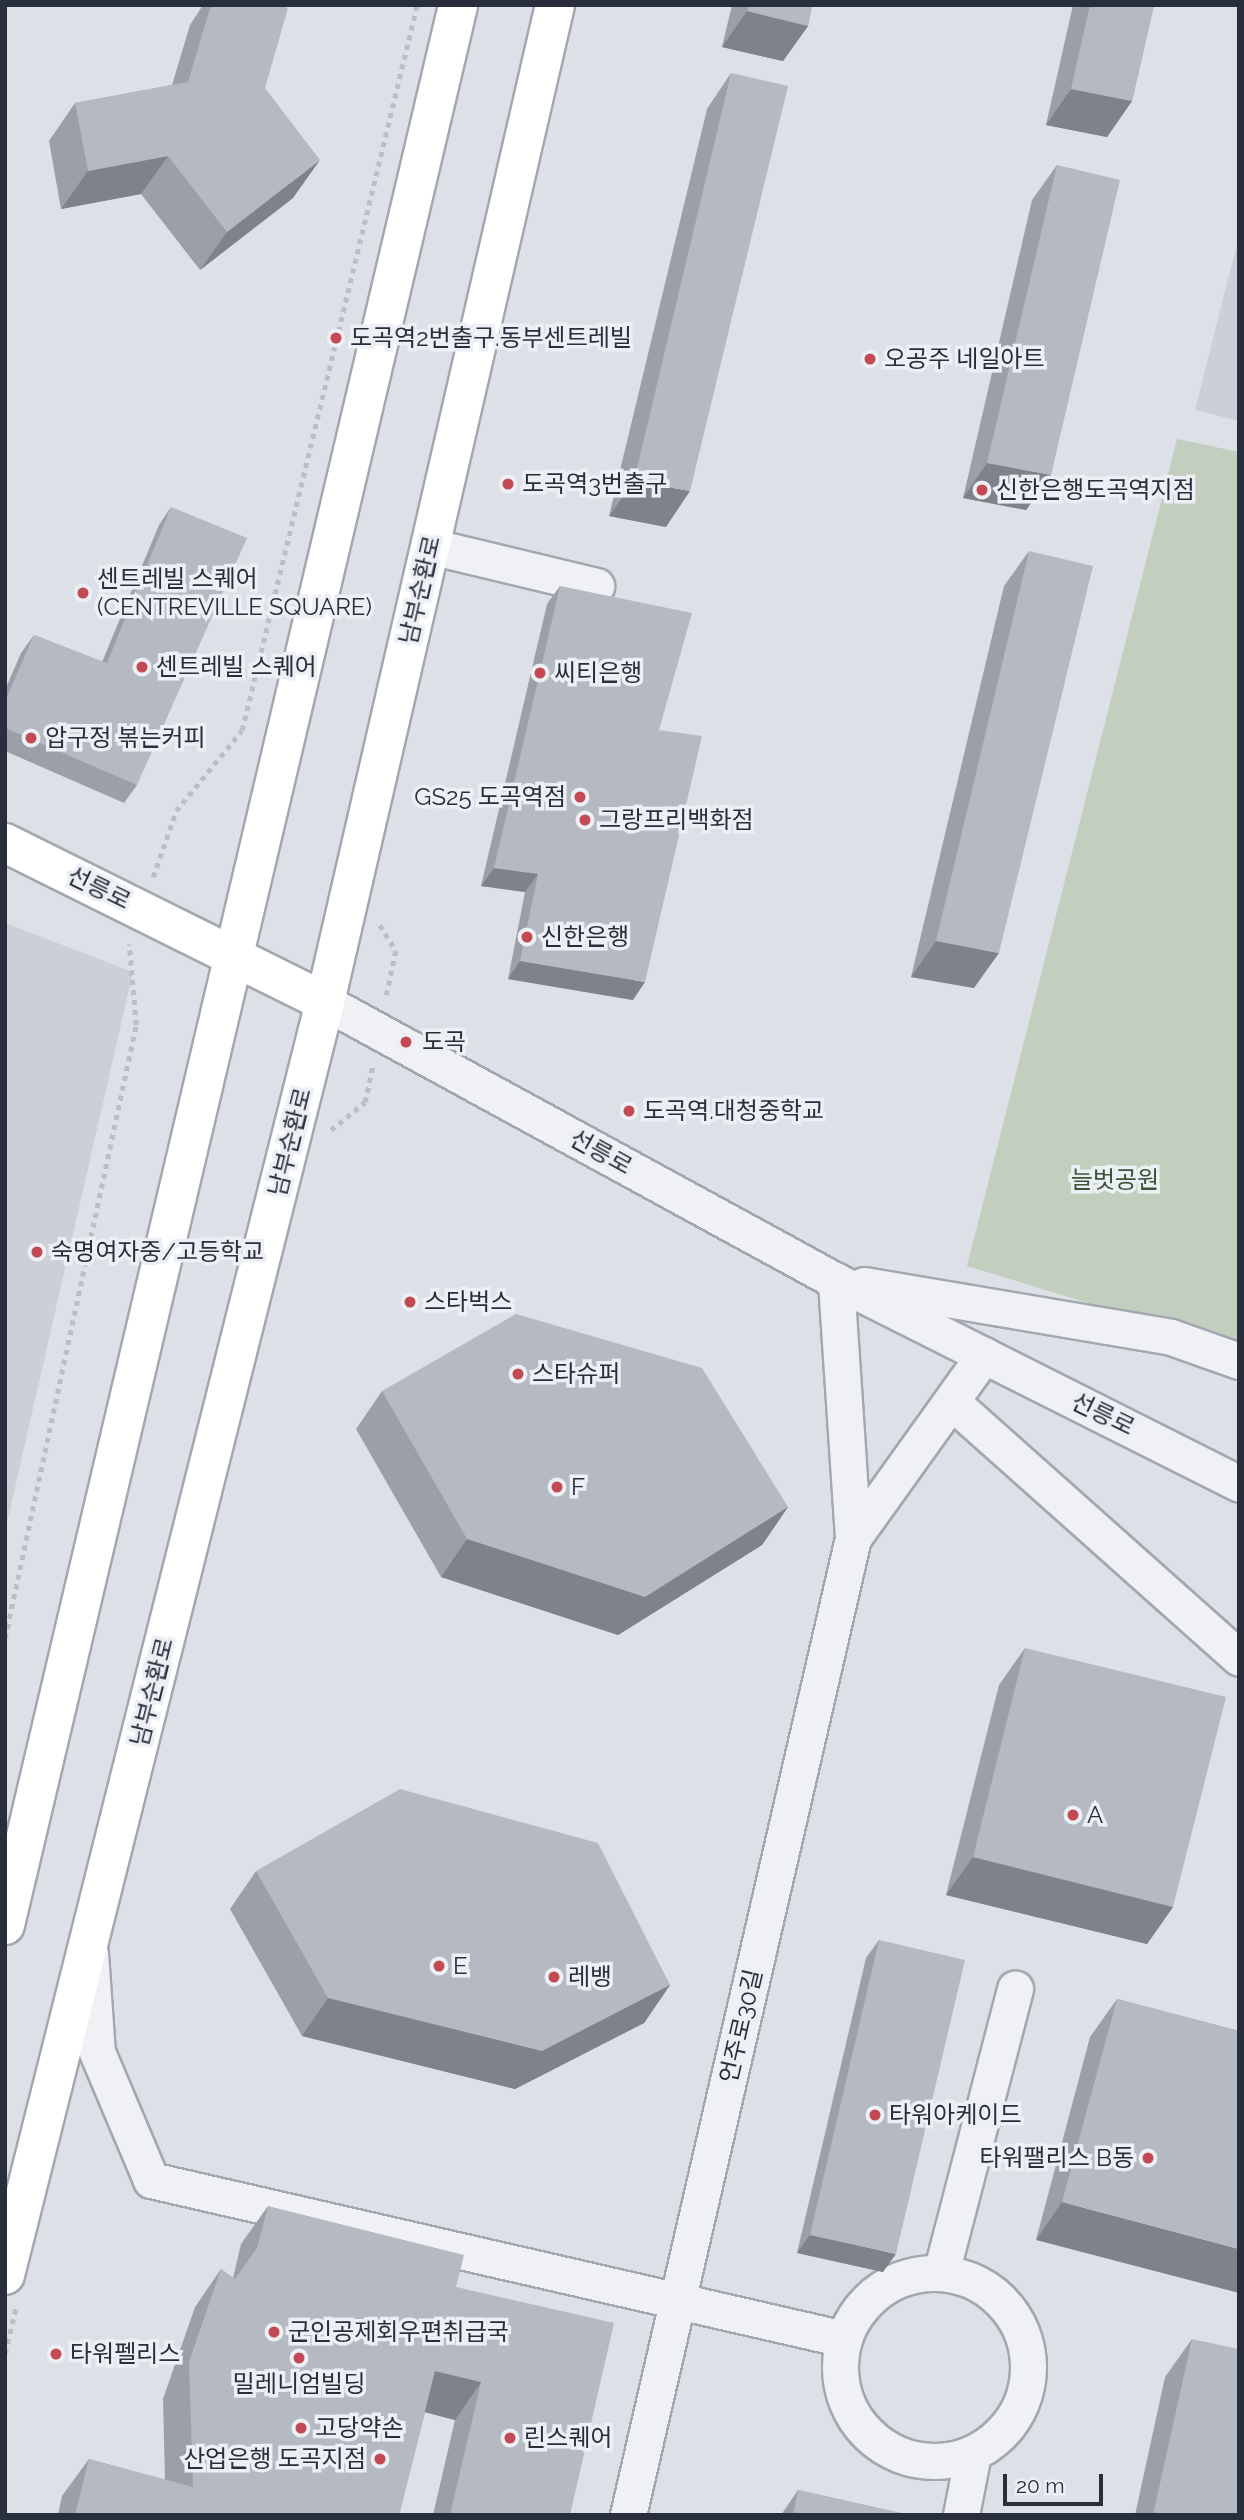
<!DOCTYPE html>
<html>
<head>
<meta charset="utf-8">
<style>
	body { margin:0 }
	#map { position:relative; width:1244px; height:2520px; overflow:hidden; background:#dde0e6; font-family:Raleway,"Noto Sans KR",sans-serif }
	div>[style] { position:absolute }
	.built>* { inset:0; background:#cccfd7 }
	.green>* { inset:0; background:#c2cfbf }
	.path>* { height:4.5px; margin-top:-2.25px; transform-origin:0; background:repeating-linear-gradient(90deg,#bcbec5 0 5px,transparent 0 10px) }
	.roads { filter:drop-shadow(2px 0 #a3a7af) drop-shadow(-2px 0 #a3a7af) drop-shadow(0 2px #a3a7af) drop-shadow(0 -2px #a3a7af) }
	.minor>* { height:35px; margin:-17.5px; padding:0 17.5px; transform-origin:17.5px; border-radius:17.5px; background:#f0f1f5 }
	.minor>.ring { margin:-17.5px; padding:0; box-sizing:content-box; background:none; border:35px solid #f0f1f5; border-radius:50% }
	.major>* { height:38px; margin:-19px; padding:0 19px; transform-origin:19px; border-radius:19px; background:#fff }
	.wall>* { inset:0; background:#9c9fa7 }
	.shaded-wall>* { inset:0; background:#7f8288 }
	.building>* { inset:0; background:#b5b9c2 }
	.dots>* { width:19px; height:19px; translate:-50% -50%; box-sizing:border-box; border:4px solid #eceff4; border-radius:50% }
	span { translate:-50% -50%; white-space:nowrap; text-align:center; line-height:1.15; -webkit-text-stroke:7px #eceff4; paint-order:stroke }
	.poi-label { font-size:24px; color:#282e3b }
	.left { translate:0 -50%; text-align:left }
	.right { translate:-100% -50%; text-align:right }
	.street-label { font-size:24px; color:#282e3b }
	.park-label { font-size:24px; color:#3a5636 }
	.frame { position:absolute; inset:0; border:7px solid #282e3b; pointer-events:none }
	.scale { position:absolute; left:1003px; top:2474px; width:100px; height:32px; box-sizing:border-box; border:4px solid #282e3b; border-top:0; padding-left:9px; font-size:21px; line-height:24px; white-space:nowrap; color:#282e3b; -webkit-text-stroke:5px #eceff4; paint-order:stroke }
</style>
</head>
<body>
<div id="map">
	<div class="built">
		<i style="clip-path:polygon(1239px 236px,1239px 421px,1195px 410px)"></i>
		<i style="clip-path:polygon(5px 923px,133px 972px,5px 1531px)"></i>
	</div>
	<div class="green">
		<i style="clip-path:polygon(1177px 439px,1239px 452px,1239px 1349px,967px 1266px)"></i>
	</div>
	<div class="path">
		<i style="left:153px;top:877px;width:70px;rotate:-70.8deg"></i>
		<i style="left:176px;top:811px;width:104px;rotate:-50.8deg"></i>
		<i style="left:242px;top:730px;width:746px;rotate:-76.43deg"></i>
		<i style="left:380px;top:925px;width:31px;rotate:58deg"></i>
		<i style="left:396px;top:951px;width:48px;rotate:102deg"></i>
		<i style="left:331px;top:1130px;width:44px;rotate:-39.5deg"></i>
		<i style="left:365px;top:1102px;width:38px;rotate:-78deg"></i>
		<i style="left:5px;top:1638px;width:627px;rotate:-77.94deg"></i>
		<i style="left:136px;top:1025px;width:81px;rotate:-94.9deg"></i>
		<i style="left:5px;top:2353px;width:47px;rotate:-76.6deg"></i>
	</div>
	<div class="roads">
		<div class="minor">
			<i style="left:430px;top:546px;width:171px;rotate:13.5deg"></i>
			<i style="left:325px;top:1002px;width:582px;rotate:28.63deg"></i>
			<i style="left:836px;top:1281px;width:451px;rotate:26.7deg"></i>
			<i style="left:864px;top:1285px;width:311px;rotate:9.6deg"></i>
			<i style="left:1171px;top:1337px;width:72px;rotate:19.4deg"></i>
			<i style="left:953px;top:1403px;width:383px;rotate:41.7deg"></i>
			<i style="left:853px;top:1538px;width:225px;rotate:-54.4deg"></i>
			<i style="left:90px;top:1953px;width:99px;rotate:86deg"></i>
			<i style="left:97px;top:2052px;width:139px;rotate:67.1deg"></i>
			<i style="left:151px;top:2180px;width:711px;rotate:12.92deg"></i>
			<i style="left:941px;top:2273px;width:294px;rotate:-75.4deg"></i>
			<i class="ring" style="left:840px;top:2273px;width:153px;height:153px"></i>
			<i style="left:628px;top:2515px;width:1003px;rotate:-77.03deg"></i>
			<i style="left:853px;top:1538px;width:258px;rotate:-93.8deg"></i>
			<i style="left:961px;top:2515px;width:63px;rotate:-79deg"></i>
		</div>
		<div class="major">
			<i style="left:5px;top:843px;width:357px;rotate:26.4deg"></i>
			<i style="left:5px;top:1925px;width:1973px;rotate:-76.72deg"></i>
			<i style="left:5px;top:2275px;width:1313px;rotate:-75.89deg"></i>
			<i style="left:325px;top:1002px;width:1023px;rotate:-77.01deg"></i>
		</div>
	</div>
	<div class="wall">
		<i style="clip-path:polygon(203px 5px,278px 5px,265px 88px,293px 198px,200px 270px,141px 194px,61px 209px,49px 141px,75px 103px,172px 85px,190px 25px)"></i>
		<i style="clip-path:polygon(732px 5px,812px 5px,808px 26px,783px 61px,722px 47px)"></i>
		<i style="clip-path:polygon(1073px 5px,1154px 5px,1132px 101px,1107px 137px,1046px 125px)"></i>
		<i style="clip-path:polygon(731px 73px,666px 527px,609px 516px,707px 109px)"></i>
		<i style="clip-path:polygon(1057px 165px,1051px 475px,1026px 510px,963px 498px,1032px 200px)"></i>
		<i style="clip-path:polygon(171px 507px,137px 785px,124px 803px,5px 751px,5px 690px,21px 653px,34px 635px,102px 662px,159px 525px)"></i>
		<i style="clip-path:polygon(1029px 551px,974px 988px,911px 977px,1004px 586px)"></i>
		<i style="clip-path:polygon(560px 586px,659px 730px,633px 1000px,508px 979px,525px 892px,481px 886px,547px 604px)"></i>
		<i style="clip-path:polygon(382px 1391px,788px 1507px,762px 1545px,618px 1635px,441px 1577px,356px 1429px)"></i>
		<i style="clip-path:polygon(1025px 1648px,1173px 1907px,1147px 1944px,946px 1895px,999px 1685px)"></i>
		<i style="clip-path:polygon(256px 1871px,670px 1985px,644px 2023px,515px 2089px,302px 2036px,230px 1909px)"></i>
		<i style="clip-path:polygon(879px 1940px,883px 2272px,797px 2253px,866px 1958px)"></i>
		<i style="clip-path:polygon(1117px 1999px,1239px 2031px,1036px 2240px,1090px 2037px)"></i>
		<i style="clip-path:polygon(268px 2206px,456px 2287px,570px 2515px,433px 2515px,455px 2420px,425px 2412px,399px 2515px,58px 2515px,62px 2496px,89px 2459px,165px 2480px,163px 2399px,195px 2307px,221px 2269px,233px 2278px,241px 2244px)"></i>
		<i style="clip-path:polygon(1192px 2339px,1239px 2515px,1135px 2515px,1165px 2377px)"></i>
		<i style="clip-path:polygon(798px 2490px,909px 2515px,781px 2515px)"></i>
	</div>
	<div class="shaded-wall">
		<i style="clip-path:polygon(747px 11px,808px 26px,783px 61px,722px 47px)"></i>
		<i style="clip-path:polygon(1071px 89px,1132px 101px,1107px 137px,1046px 125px)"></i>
		<i style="clip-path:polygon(168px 156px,141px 194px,61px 209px,88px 171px)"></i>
		<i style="clip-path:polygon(320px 160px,293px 198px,200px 270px,227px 232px)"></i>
		<i style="clip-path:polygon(987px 463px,1051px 475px,1026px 510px,963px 498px)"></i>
		<i style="clip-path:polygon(634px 481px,690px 491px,666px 527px,609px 516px)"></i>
		<i style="clip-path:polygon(494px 868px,538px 874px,525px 892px,481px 886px)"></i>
		<i style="clip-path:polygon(936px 941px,999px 953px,974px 988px,911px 977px)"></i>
		<i style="clip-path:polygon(520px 961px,645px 982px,633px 1000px,508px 979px)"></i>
		<i style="clip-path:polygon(788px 1507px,762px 1545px,618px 1635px,441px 1577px,467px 1539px)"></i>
		<i style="clip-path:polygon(973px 1857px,1173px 1907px,1147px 1944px,946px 1895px)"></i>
		<i style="clip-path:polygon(670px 1985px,644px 2023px,515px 2089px,302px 2036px,328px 1998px)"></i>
		<i style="clip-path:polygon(1062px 2202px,1239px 2249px,1239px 2293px,1036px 2240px)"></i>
		<i style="clip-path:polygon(810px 2235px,896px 2254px,883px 2272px,797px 2253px)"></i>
		<i style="clip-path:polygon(435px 2371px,481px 2382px,455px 2420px,409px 2408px)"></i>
	</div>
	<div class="building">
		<i style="clip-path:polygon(211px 5px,278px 5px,288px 8px,265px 88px,320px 160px,227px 232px,168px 156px,88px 171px,75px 103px,188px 82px)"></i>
		<i style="clip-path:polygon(749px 5px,812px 5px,808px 26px,747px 11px)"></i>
		<i style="clip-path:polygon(1090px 5px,1154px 5px,1132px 101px,1071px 89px)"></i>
		<i style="clip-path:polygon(731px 73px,788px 86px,690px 491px,634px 481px)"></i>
		<i style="clip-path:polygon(1057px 165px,1120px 180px,1051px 475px,987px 463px)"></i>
		<i style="clip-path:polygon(171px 507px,247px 538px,137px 785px,5px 728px,5px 701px,34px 635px,107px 663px)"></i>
		<i style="clip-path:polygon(1029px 551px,1093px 566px,999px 953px,936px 941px)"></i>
		<i style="clip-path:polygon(560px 586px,692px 613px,659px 730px,702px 736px,645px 982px,520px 961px,538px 874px,494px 868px)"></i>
		<i style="clip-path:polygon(516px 1314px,702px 1368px,788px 1507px,645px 1597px,467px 1539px,382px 1391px)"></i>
		<i style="clip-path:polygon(1025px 1648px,1226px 1697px,1173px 1907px,973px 1857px)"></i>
		<i style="clip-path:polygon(400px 1789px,598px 1843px,670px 1985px,542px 2051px,328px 1998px,256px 1871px)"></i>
		<i style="clip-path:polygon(879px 1940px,965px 1960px,896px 2254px,810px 2235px)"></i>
		<i style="clip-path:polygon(1117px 1999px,1239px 2031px,1239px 2249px,1062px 2202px)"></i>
		<i style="clip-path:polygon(268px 2206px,464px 2255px,456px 2287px,614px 2323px,570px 2515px,450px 2515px,481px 2382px,435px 2371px,399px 2515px,75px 2515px,89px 2459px,193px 2487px,189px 2362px,221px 2269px,235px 2279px,257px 2248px)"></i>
		<i style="clip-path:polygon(1192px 2339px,1239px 2349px,1239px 2515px,1153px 2515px)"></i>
		<i style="clip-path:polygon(798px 2490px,909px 2515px,793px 2515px)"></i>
	</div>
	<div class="dots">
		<i style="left:336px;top:338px;background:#c34a55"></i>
		<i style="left:870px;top:359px;background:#c34a55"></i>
		<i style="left:508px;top:484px;background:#c34a55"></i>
		<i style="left:982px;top:490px;background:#c34a55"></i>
		<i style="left:83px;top:593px;background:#c34a55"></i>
		<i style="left:142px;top:667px;background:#c34a55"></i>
		<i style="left:540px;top:673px;background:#c34a55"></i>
		<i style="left:31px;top:738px;background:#c34a55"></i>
		<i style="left:580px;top:797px;background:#c34a55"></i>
		<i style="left:585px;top:820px;background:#c34a55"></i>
		<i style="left:527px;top:937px;background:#c34a55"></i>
		<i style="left:406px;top:1042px;background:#c34a55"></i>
		<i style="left:629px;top:1111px;background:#c34a55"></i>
		<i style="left:37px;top:1252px;background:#c34a55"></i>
		<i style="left:410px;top:1302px;background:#c34a55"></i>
		<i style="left:518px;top:1374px;background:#c34a55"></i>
		<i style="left:557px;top:1487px;background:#c34a55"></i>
		<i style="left:1073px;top:1815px;background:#c34a55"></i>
		<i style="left:439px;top:1966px;background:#c34a55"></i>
		<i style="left:554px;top:1977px;background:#c34a55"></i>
		<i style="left:875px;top:2115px;background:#c34a55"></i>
		<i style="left:1148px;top:2158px;background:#c34a55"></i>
		<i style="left:274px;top:2332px;background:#c34a55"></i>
		<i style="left:56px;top:2354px;background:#c34a55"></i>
		<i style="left:299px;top:2358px;background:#c34a55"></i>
		<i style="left:301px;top:2428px;background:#c34a55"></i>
		<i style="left:510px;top:2438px;background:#c34a55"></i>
		<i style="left:380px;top:2459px;background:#c34a55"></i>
	</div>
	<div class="poi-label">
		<span class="left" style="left:350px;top:338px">도곡역2번출구.동부센트레빌</span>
		<span class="left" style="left:884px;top:359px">오공주 네일아트</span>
		<span class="left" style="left:522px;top:484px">도곡역3번출구</span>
		<span class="left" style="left:996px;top:490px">신한은행도곡역지점</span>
		<span class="left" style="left:97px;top:593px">센트레빌 스퀘어<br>(CENTREVILLE SQUARE)</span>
		<span class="left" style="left:156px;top:667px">센트레빌 스퀘어</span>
		<span class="left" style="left:554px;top:673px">씨티은행</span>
		<span class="left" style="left:45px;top:738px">압구정 볶는커피</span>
		<span class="right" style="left:566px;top:797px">GS25 도곡역점</span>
		<span class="left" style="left:599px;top:820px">그랑프리백화점</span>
		<span class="left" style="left:541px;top:937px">신한은행</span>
		<span class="left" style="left:422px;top:1042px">도곡</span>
		<span class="left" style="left:643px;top:1111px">도곡역.대청중학교</span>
		<span class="left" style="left:51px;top:1252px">숙명여자중/고등학교</span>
		<span class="left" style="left:424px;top:1302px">스타벅스</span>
		<span class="left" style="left:532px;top:1374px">스타슈퍼</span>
		<span class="left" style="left:571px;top:1487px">F</span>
		<span class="left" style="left:1087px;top:1815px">A</span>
		<span class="left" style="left:453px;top:1966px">E</span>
		<span class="left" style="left:568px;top:1977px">레뱅</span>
		<span class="left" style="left:889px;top:2115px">타워아케이드</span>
		<span class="right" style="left:1134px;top:2158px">타워팰리스 B동</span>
		<span class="left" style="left:288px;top:2332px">군인공제회우편취급국</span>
		<span class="left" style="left:70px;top:2354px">타워펠리스</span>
		<span style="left:299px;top:2384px">밀레니엄빌딩</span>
		<span class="left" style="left:315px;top:2428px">고당약손</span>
		<span class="left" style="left:524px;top:2438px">린스퀘어</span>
		<span class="right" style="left:366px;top:2459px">산업은행 도곡지점</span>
	</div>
	<div class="street-label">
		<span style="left:420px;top:590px;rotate:-77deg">남부순환로</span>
		<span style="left:99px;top:888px;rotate:26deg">선릉로</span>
		<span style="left:290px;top:1142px;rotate:-76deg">남부순환로</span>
		<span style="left:601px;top:1152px;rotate:29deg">선릉로</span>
		<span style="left:1103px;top:1414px;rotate:26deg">선릉로</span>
		<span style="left:152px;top:1692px;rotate:-76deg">남부순환로</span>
		<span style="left:741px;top:2026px;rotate:-77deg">언주로30길</span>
	</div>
	<div class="park-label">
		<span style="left:1115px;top:1180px">늘벗공원</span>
	</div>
	<div class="frame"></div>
	<div class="scale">20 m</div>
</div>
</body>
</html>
